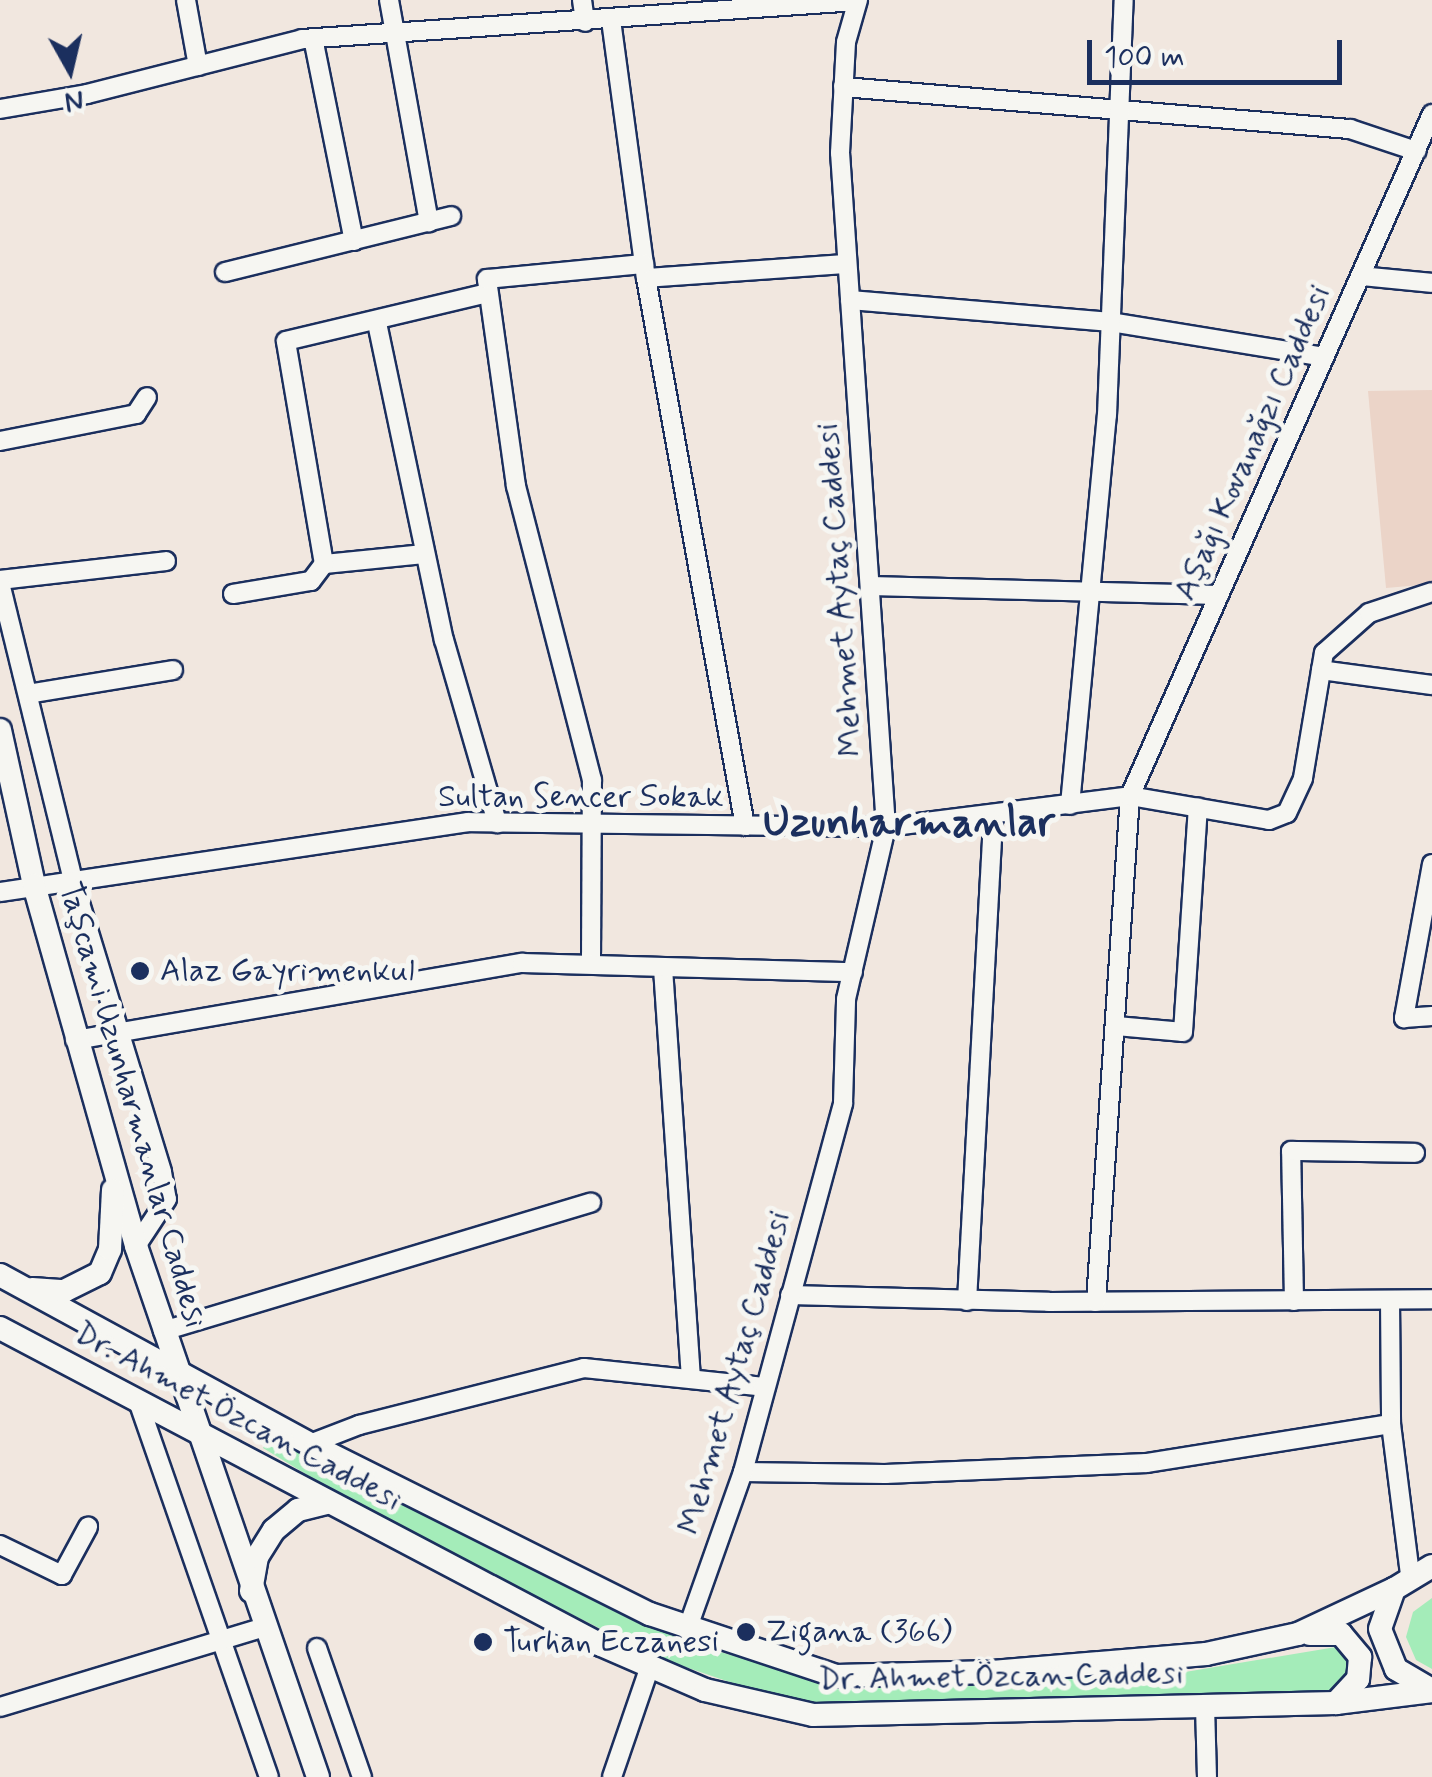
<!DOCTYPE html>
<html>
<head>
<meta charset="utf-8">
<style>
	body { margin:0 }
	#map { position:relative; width:1432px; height:1777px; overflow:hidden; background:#f1e7df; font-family:Mynerve,sans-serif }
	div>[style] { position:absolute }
	.built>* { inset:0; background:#ebd4c8 }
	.green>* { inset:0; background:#a4ecb9 }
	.roads { filter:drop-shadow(2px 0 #1b2f5e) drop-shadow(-2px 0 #1b2f5e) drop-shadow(0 2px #1b2f5e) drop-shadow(0 -2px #1b2f5e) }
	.minor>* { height:18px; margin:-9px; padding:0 9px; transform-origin:9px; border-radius:9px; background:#f6f6f2 }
	.major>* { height:22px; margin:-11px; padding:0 11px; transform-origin:11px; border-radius:11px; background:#f6f6f2 }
	.dots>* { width:28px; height:28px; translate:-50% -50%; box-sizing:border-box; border:5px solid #f6f6f2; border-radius:50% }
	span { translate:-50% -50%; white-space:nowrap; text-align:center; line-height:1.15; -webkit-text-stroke:10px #f6f6f2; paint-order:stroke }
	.street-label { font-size:32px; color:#1b2f5e }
	.poi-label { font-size:32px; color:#1b2f5e }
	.left { translate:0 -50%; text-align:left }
	.district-label { font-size:42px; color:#1b2f5e; font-weight:700 }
	.north { position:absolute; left:20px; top:20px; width:100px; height:100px; -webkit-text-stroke:8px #f6f6f2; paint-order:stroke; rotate:172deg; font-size:28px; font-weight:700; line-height:40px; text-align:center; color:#1b2f5e }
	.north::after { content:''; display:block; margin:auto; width:35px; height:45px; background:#1b2f5e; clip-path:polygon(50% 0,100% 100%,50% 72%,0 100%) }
	.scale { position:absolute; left:1087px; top:40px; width:255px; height:45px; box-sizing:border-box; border:5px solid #1b2f5e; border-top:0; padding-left:12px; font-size:30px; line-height:35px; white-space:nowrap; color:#1b2f5e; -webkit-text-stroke:8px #f6f6f2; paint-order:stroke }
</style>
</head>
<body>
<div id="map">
	<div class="built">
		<i style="clip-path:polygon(1432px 390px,1432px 584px,1386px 588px,1368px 391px)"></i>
	</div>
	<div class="green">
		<i style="clip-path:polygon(269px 1435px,685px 1642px,839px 1686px,1185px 1672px,1342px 1646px,1353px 1667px,1336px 1699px,818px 1703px,756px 1691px,659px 1658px,373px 1515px,263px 1448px)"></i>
		<i style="clip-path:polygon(1432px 1598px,1432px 1669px,1416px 1660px,1406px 1637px,1413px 1612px)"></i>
	</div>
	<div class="roads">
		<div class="minor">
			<i style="left:186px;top:0;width:67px;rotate:79.7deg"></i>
			<i style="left:389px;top:0;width:226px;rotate:79.8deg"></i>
			<i style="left:582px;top:0;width:22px;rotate:82deg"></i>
			<i style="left:611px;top:20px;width:260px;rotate:82.3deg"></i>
			<i style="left:646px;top:278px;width:557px;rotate:79.76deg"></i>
			<i style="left:313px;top:38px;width:207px;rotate:78.6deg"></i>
			<i style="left:843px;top:87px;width:509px;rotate:4.74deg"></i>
			<i style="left:1350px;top:129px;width:70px;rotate:18.4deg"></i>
			<i style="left:0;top:109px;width:88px;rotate:-9.8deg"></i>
			<i style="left:87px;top:94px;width:222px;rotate:-14.3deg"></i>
			<i style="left:302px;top:39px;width:555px;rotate:-3.92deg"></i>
			<i style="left:225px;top:272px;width:233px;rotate:-13.9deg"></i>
			<i style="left:1361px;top:276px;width:71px;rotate:5.6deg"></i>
			<i style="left:646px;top:278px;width:201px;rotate:-4deg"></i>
			<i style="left:850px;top:300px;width:262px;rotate:4.8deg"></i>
			<i style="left:1111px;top:322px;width:216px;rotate:9.3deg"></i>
			<i style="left:377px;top:323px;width:324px;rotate:78.1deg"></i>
			<i style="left:444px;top:640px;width:191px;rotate:73.8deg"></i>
			<i style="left:0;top:441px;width:139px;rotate:-11.2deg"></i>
			<i style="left:136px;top:414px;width:20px;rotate:-57deg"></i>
			<i style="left:424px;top:554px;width:100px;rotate:174.3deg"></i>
			<i style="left:324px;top:564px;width:226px;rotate:-99.7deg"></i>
			<i style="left:286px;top:341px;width:208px;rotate:-13.4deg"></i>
			<i style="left:0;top:580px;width:167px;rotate:-6.5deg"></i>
			<i style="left:0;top:583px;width:303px;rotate:76.2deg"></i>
			<i style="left:72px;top:877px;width:308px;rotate:73deg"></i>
			<i style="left:162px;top:1172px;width:27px;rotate:80deg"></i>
			<i style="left:167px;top:1199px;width:56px;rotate:123.4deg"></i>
			<i style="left:870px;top:586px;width:349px;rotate:1.5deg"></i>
			<i style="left:233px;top:594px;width:79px;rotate:-9.5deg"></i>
			<i style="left:311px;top:581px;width:21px;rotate:-53deg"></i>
			<i style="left:1321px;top:670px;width:112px;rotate:7.7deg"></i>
			<i style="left:28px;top:694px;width:147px;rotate:-9.4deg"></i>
			<i style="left:1070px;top:805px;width:392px;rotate:-84.6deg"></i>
			<i style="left:1107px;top:415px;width:415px;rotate:-87.7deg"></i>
			<i style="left:1432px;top:864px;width:157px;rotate:100.3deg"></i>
			<i style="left:1404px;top:1018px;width:28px;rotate:-4deg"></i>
			<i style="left:0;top:892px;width:473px;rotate:-8.5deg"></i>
			<i style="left:468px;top:822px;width:418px;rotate:0.7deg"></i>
			<i style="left:886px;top:827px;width:246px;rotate:-7.2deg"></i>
			<i style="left:1130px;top:796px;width:141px;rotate:9.8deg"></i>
			<i style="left:1269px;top:820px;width:19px;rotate:-21deg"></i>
			<i style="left:1287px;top:813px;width:38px;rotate:-65deg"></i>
			<i style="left:1303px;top:778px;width:127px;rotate:-80.5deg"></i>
			<i style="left:1324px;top:653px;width:60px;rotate:-41.6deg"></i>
			<i style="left:1369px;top:613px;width:66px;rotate:-18.4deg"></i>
			<i style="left:591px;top:960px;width:180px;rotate:-89.7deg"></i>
			<i style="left:592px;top:780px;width:304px;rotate:-104.5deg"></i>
			<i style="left:516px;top:486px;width:209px;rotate:-98deg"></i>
			<i style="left:487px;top:279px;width:158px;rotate:-5.5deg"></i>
			<i style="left:663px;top:968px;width:408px;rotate:86.1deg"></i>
			<i style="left:1117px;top:1026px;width:66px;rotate:5.2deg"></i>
			<i style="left:1183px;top:1032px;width:225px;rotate:-86.2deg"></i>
			<i style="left:75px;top:1040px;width:454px;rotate:-9.8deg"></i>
			<i style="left:522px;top:963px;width:331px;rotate:1.6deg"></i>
			<i style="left:790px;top:1295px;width:259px;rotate:1.5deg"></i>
			<i style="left:1049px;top:1302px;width:383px;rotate:-0.4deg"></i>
			<i style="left:1390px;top:1300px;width:124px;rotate:89.5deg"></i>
			<i style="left:1391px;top:1424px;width:151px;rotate:82.8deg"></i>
			<i style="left:967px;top:1301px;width:487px;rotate:-86.9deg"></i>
			<i style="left:1294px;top:1301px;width:150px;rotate:-91.1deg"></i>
			<i style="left:1291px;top:1151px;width:124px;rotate:0.9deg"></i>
			<i style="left:1096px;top:1302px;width:507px;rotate:-86.16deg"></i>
			<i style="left:1130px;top:796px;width:746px;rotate:-66.12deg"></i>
			<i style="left:163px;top:1331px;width:447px;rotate:-16.7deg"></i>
			<i style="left:138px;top:1401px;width:398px;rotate:70.8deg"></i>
			<i style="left:310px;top:1444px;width:53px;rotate:-21.2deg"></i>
			<i style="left:359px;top:1425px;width:232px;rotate:-14.2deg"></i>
			<i style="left:584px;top:1368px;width:181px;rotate:6deg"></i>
			<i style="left:743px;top:1472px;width:142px;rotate:0.8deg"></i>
			<i style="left:885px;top:1474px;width:262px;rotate:-2.4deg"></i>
			<i style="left:1147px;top:1463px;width:247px;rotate:-9.1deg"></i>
			<i style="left:0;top:1545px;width:69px;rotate:25.8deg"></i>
			<i style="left:62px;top:1575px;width:55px;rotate:-61.6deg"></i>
			<i style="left:687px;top:1630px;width:168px;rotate:-70.5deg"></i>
			<i style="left:743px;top:1472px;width:382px;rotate:-74.8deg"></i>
			<i style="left:843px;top:1103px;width:104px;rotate:-88.3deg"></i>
			<i style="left:846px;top:999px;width:177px;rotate:-76.9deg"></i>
			<i style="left:886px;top:827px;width:676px;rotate:-93.9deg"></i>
			<i style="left:840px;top:153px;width:111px;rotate:-86.9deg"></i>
			<i style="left:846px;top:42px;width:44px;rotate:-74.1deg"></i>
			<i style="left:317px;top:1648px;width:137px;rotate:70.8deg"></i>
			<i style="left:1205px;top:1706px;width:71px;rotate:88.4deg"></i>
			<i style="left:0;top:1707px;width:274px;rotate:-16.8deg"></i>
			<i style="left:612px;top:1777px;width:117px;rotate:-71.1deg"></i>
		</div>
		<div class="major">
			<i style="left:0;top:730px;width:159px;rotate:77.6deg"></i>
			<i style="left:34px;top:885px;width:375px;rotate:74.2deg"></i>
			<i style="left:136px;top:1246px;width:561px;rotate:71.08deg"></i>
			<i style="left:0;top:1275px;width:353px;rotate:28.6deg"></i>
			<i style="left:310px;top:1444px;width:380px;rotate:26.6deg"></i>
			<i style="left:650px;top:1614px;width:196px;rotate:18.4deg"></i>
			<i style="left:836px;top:1676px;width:156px;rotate:-1.5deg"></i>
			<i style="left:992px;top:1672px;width:215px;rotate:-4.8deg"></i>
			<i style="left:1206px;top:1654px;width:94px;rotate:-12.3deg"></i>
			<i style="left:1298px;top:1634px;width:106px;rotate:-25.1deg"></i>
			<i style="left:32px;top:1289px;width:32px;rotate:4deg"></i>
			<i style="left:64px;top:1291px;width:40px;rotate:-26.6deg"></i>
			<i style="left:100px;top:1273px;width:26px;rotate:-67deg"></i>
			<i style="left:110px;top:1249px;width:59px;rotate:-87.1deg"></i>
			<i style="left:0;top:1328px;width:679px;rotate:27.81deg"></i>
			<i style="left:601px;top:1645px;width:113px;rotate:23.4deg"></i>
			<i style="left:705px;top:1690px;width:111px;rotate:13deg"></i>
			<i style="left:813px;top:1715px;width:523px;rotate:-1.31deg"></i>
			<i style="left:1336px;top:1703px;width:97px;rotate:-7.1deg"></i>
			<i style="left:1432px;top:1566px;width:44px;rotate:148.8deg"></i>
			<i style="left:1394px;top:1589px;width:42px;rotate:109.3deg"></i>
			<i style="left:1380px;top:1629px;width:43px;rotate:68.2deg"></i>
			<i style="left:1396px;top:1669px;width:42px;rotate:30.3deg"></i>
			<i style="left:251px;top:1591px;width:35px;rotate:-80deg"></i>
			<i style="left:257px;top:1557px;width:32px;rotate:-58deg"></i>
			<i style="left:274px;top:1530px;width:31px;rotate:-40deg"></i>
			<i style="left:298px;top:1510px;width:30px;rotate:-14deg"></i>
			<i style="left:1310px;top:1634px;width:31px"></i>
			<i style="left:1341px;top:1634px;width:30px;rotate:50deg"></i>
			<i style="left:1360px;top:1657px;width:22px;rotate:95deg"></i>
			<i style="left:1358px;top:1679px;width:33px;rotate:133deg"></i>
		</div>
	</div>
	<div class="dots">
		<i style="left:140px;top:971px;background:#1b2f5e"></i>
		<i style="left:746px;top:1632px;background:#1b2f5e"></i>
		<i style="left:483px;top:1642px;background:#1b2f5e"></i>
	</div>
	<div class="street-label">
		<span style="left:1253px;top:443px;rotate:-66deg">Aşağı Kovanağzı Caddesi</span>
		<span style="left:840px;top:590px;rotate:-94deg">Mehmet Aytaç Caddesi</span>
		<span style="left:581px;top:797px">Sultan Sencer Sokak</span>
		<span style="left:132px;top:1105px;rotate:74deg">Taşcami Uzunharmanlar Caddesi</span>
		<span style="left:735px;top:1373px;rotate:-74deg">Mehmet Aytaç Caddesi</span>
		<span style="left:238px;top:1417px;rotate:28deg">Dr. Ahmet Özcan Caddesi</span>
		<span style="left:1001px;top:1677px;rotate:-1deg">Dr. Ahmet Özcan Caddesi</span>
	</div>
	<div class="poi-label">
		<span class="left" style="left:160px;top:971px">Alaz Gayrimenkul</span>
		<span class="left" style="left:766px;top:1632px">Zigana (366)</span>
		<span class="left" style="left:503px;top:1642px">Turhan Eczanesi</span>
	</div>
	<div class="district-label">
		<span style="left:909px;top:824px">Uzunharmanlar</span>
	</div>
	<div class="north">N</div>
	<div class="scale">100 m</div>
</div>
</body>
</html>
